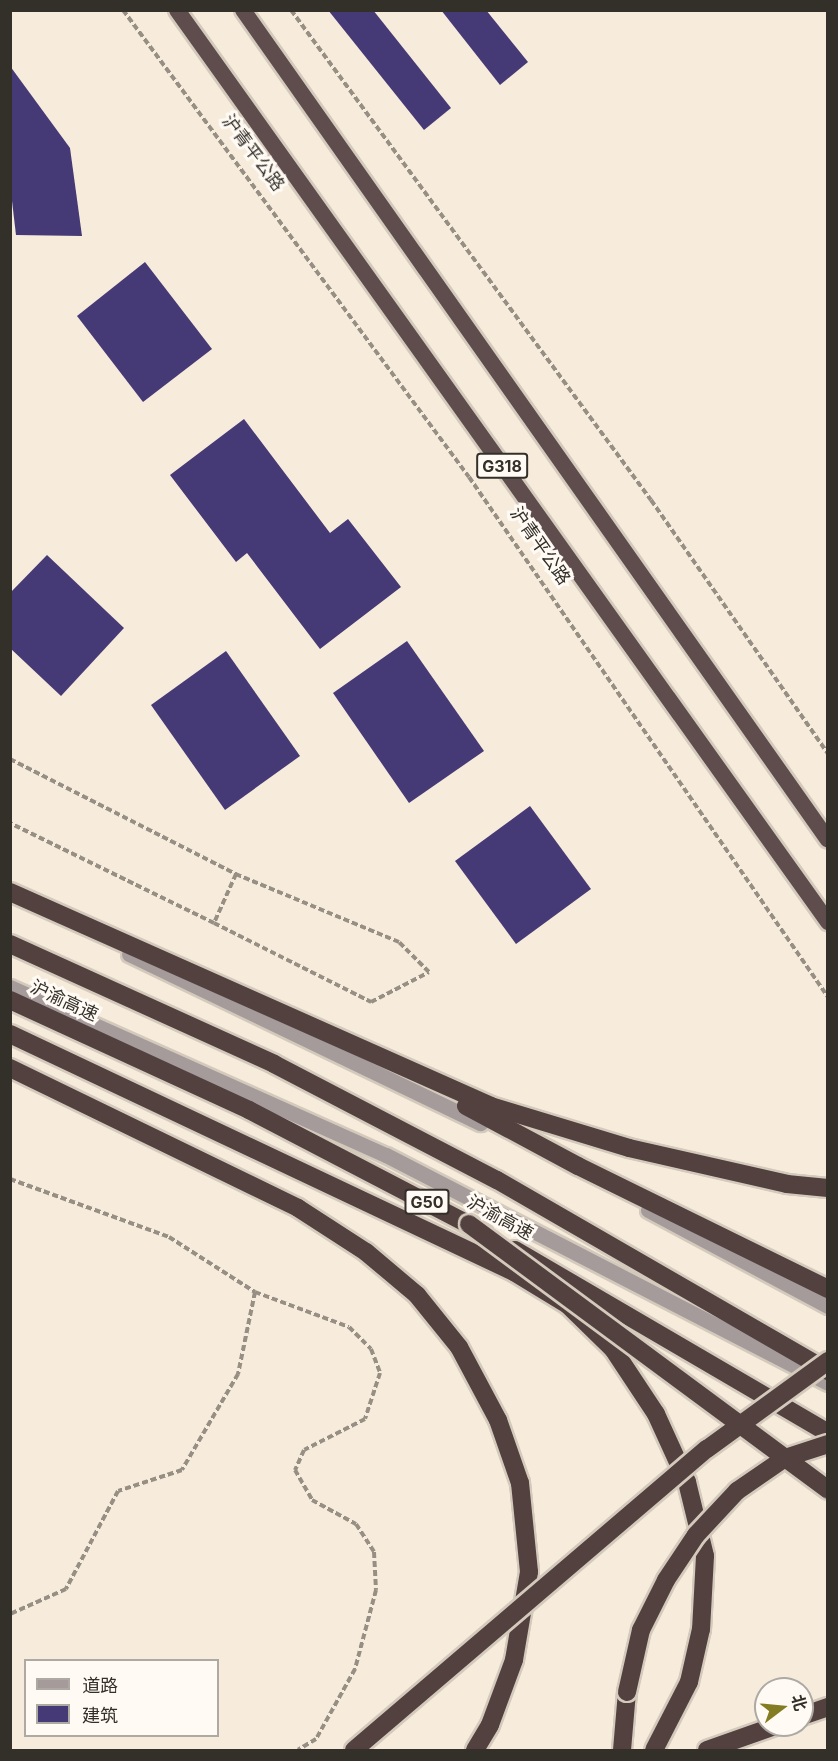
<!DOCTYPE html>
<html>
<head>
<meta charset="utf-8">
<style>
	body { margin:0 }
	#map { position:relative; width:838px; height:1761px; overflow:hidden; background:#f7ecdc; font-family:Inter,"Noto Sans SC",sans-serif }
	div>[style] { position:absolute }
	.building>* { inset:0; background:#453976 }
	.path>* { height:4px; margin-top:-2px; transform-origin:0; background:repeating-linear-gradient(90deg,#978f84 0 6px,transparent 0 9px) }
	.roads { filter:drop-shadow(2px 0 #d4cabc) drop-shadow(-2px 0 #d4cabc) drop-shadow(0 2px #d4cabc) drop-shadow(0 -2px #d4cabc) }
	.tertiary>* { height:15px; margin:-7.5px; padding:0 7.5px; transform-origin:7.5px; border-radius:7.5px; background:#a59b9b }
	.trunk>* { height:16px; margin:-8px; padding:0 8px; transform-origin:8px; border-radius:8px; background:#5e4d4c }
	.motorway>* { height:18px; margin:-9px; padding:0 9px; transform-origin:9px; border-radius:9px; background:#534140 }
	.bridges { filter:drop-shadow(2px 0 #d4cabc) drop-shadow(-2px 0 #d4cabc) drop-shadow(0 2px #d4cabc) drop-shadow(0 -2px #d4cabc) }
	.motorway-bridge>* { height:18px; margin:-9px; padding:0 9px; transform-origin:9px; border-radius:9px; background:#534140 }
	span { translate:-50% -50%; white-space:nowrap; text-align:center; line-height:1.15; -webkit-text-stroke:6px #fffaf4; paint-order:stroke }
	.shield-label span { padding:2px 4px; background:#fffaf4; border:2px solid; border-radius:4px; -webkit-text-stroke-width:0 }
	.shield-label { font-size:16px; color:#332f29; font-weight:700 }
	.street-label { font-size:18px; color:#332f29 }
	.frame { position:absolute; inset:0; border:12px solid #332f29; pointer-events:none }
	.legend { position:absolute; left:24px; top:1659px; width:195px; height:78px; box-sizing:border-box; background:#fffaf4; border:2px solid #ada9a3; margin:0; padding:8px 10px; list-style:none; font-size:18px; color:#332f29 }
	.legend li { display:flex; align-items:center; gap:12px; height:30px }
	.legend b { width:30px; border:2px solid #ada9a3 }
	.north { position:absolute; left:754px; top:1677px; width:60px; height:60px; box-sizing:border-box; background:#fffaf4; border:2px solid #ada9a3; border-radius:50%; rotate:74deg; font-size:16px; font-weight:700; line-height:24px; text-align:center; color:#332f29 }
	.north::after { content:''; display:block; margin:auto; width:21px; height:27px; background:#837c22; clip-path:polygon(50% 0,100% 100%,50% 72%,0 100%) }
</style>
</head>
<body>
<div id="map">
	<div class="building">
		<i style="clip-path:polygon(328px 10px,373px 10px,451px 108px,424px 130px)"></i>
		<i style="clip-path:polygon(441px 10px,486px 10px,528px 62px,500px 85px)"></i>
		<i style="clip-path:polygon(10px 66px,70px 148px,82px 236px,16px 235px,10px 184px)"></i>
		<i style="clip-path:polygon(145px 262px,212px 349px,143px 402px,77px 316px)"></i>
		<i style="clip-path:polygon(244px 419px,330px 533px,348px 519px,401px 587px,320px 649px,247px 553px,236px 562px,170px 475px)"></i>
		<i style="clip-path:polygon(47px 555px,124px 628px,61px 696px,10px 648px,10px 593px)"></i>
		<i style="clip-path:polygon(407px 641px,484px 751px,409px 803px,333px 693px)"></i>
		<i style="clip-path:polygon(226px 651px,300px 756px,225px 810px,151px 705px)"></i>
		<i style="clip-path:polygon(530px 806px,591px 889px,516px 944px,455px 861px)"></i>
	</div>
	<div class="path">
		<i style="left:123px;top:10px;width:581px;rotate:53.47deg"></i>
		<i style="left:469px;top:477px;width:632px;rotate:55.38deg"></i>
		<i style="left:291px;top:10px;width:608px;rotate:53.7deg"></i>
		<i style="left:651px;top:500px;width:310px;rotate:55.1deg"></i>
		<i style="left:10px;top:759px;width:254px;rotate:27deg"></i>
		<i style="left:236px;top:874px;width:54px;rotate:114.2deg"></i>
		<i style="left:214px;top:923px;width:227px;rotate:-153.9deg"></i>
		<i style="left:214px;top:923px;width:176px;rotate:26.7deg"></i>
		<i style="left:371px;top:1002px;width:65px;rotate:-27.3deg"></i>
		<i style="left:429px;top:972px;width:42px;rotate:-135deg"></i>
		<i style="left:399px;top:942px;width:177px;rotate:-157.4deg"></i>
		<i style="left:10px;top:1179px;width:169px;rotate:20deg"></i>
		<i style="left:169px;top:1237px;width:102px;rotate:32.6deg"></i>
		<i style="left:255px;top:1292px;width:84px;rotate:101.7deg"></i>
		<i style="left:238px;top:1374px;width:111px;rotate:120.3deg"></i>
		<i style="left:182px;top:1470px;width:67px;rotate:161.8deg"></i>
		<i style="left:118px;top:1491px;width:111px;rotate:118deg"></i>
		<i style="left:66px;top:1589px;width:61px;rotate:155.9deg"></i>
		<i style="left:255px;top:1292px;width:100px;rotate:20.4deg"></i>
		<i style="left:349px;top:1327px;width:31px;rotate:45deg"></i>
		<i style="left:371px;top:1349px;width:26px;rotate:69deg"></i>
		<i style="left:380px;top:1373px;width:48px;rotate:108.1deg"></i>
		<i style="left:365px;top:1419px;width:68px;rotate:153.1deg"></i>
		<i style="left:304px;top:1450px;width:22px;rotate:114deg"></i>
		<i style="left:295px;top:1470px;width:34px;rotate:60deg"></i>
		<i style="left:312px;top:1500px;width:50px;rotate:28.6deg"></i>
		<i style="left:356px;top:1524px;width:33px;rotate:57deg"></i>
		<i style="left:374px;top:1552px;width:38px;rotate:87deg"></i>
		<i style="left:376px;top:1590px;width:82px;rotate:104.9deg"></i>
		<i style="left:355px;top:1669px;width:80px;rotate:119.1deg"></i>
		<i style="left:316px;top:1739px;width:21px;rotate:149deg"></i>
	</div>
	<div class="roads">
		<div class="tertiary">
			<i style="left:129px;top:954px;width:390px;rotate:25.7deg"></i>
			<i style="left:10px;top:987px;width:412px;rotate:24.1deg"></i>
			<i style="left:386px;top:1155px;width:497px;rotate:27.3deg"></i>
			<i style="left:648px;top:1210px;width:204px;rotate:28.1deg"></i>
		</div>
		<div class="trunk">
			<i style="left:177px;top:10px;width:1121px;rotate:54.48deg"></i>
			<i style="left:243px;top:10px;width:1015px;rotate:54.82deg"></i>
		</div>
		<div class="motorway">
			<i style="left:10px;top:892px;width:526px;rotate:23.98deg"></i>
			<i style="left:491px;top:1106px;width:144px;rotate:16.9deg"></i>
			<i style="left:629px;top:1148px;width:162px;rotate:12.8deg"></i>
			<i style="left:787px;top:1184px;width:41px;rotate:5.6deg"></i>
			<i style="left:10px;top:944px;width:290px;rotate:24.4deg"></i>
			<i style="left:274px;top:1064px;width:251px;rotate:27.5deg"></i>
			<i style="left:497px;top:1180px;width:382px;rotate:30deg"></i>
			<i style="left:10px;top:1000px;width:263px;rotate:24.7deg"></i>
			<i style="left:249px;top:1110px;width:264px;rotate:27.5deg"></i>
			<i style="left:10px;top:1034px;width:557px;rotate:25.28deg"></i>
			<i style="left:514px;top:1272px;width:63px;rotate:31.4deg"></i>
			<i style="left:568px;top:1305px;width:63px;rotate:44.4deg"></i>
			<i style="left:613px;top:1349px;width:78px;rotate:56.5deg"></i>
			<i style="left:656px;top:1414px;width:75px;rotate:65.5deg"></i>
			<i style="left:687px;top:1482px;width:76px;rotate:76.3deg"></i>
			<i style="left:705px;top:1556px;width:73px;rotate:93.1deg"></i>
			<i style="left:701px;top:1629px;width:54px;rotate:102.8deg"></i>
			<i style="left:689px;top:1682px;width:76px;rotate:117.2deg"></i>
			<i style="left:10px;top:1068px;width:320px;rotate:25.9deg"></i>
			<i style="left:298px;top:1208px;width:81px;rotate:32.9deg"></i>
			<i style="left:366px;top:1252px;width:67px;rotate:40.1deg"></i>
			<i style="left:417px;top:1295px;width:67px;rotate:51.1deg"></i>
			<i style="left:459px;top:1347px;width:83px;rotate:61.9deg"></i>
			<i style="left:498px;top:1420px;width:67px;rotate:70.8deg"></i>
			<i style="left:520px;top:1483px;width:89px;rotate:84.2deg"></i>
			<i style="left:529px;top:1572px;width:89px;rotate:99.7deg"></i>
			<i style="left:514px;top:1660px;width:69px;rotate:110.3deg"></i>
			<i style="left:490px;top:1725px;width:29px;rotate:121deg"></i>
			<i style="left:466px;top:1106px;width:127px;rotate:28.2deg"></i>
			<i style="left:578px;top:1166px;width:279px;rotate:26.2deg"></i>
			<i style="left:515px;top:1250px;width:363px;rotate:30.3deg"></i>
			<i style="left:802px;top:1716px;width:28px;rotate:-19deg"></i>
			<i style="left:622px;top:1750px;width:58px;rotate:-85.1deg"></i>
			<i style="left:707px;top:1750px;width:75px;rotate:-19.4deg"></i>
		</div>
	</div>
	<div class="bridges">
		<div class="motorway-bridge">
			<i style="left:469px;top:1224px;width:447px;rotate:36.5deg"></i>
			<i style="left:627px;top:1692px;width:64px;rotate:-77.3deg"></i>
			<i style="left:641px;top:1630px;width:56px;rotate:-63.4deg"></i>
			<i style="left:666px;top:1580px;width:54px;rotate:-56.3deg"></i>
			<i style="left:696px;top:1535px;width:60px;rotate:-47deg"></i>
			<i style="left:737px;top:1491px;width:58px;rotate:-34.5deg"></i>
			<i style="left:785px;top:1458px;width:45px;rotate:-18deg"></i>
			<i style="left:354px;top:1750px;width:464px;rotate:-40.5deg"></i>
			<i style="left:707px;top:1449px;width:150px;rotate:-36deg"></i>
		</div>
	</div>
	<div class="shield-label">
		<span style="left:502px;top:466px">G318</span>
		<span style="left:427px;top:1202px">G50</span>
	</div>
	<div class="street-label">
		<span style="left:253px;top:153px;rotate:53deg">沪青平公路</span>
		<span style="left:540px;top:546px;rotate:55deg">沪青平公路</span>
		<span style="left:64px;top:1001px;rotate:25deg">沪渝高速</span>
		<span style="left:500px;top:1218px;rotate:29deg">沪渝高速</span>
	</div>
	<div class="frame"></div>
	<ul class="legend">
	<li><b style="height:8px;background:#a59b9b"></b>道路</li>
	<li><b style="height:16px;background:#453976"></b>建筑</li>
	</ul>
	<div class="north">北</div>
</div>
</body>
</html>
